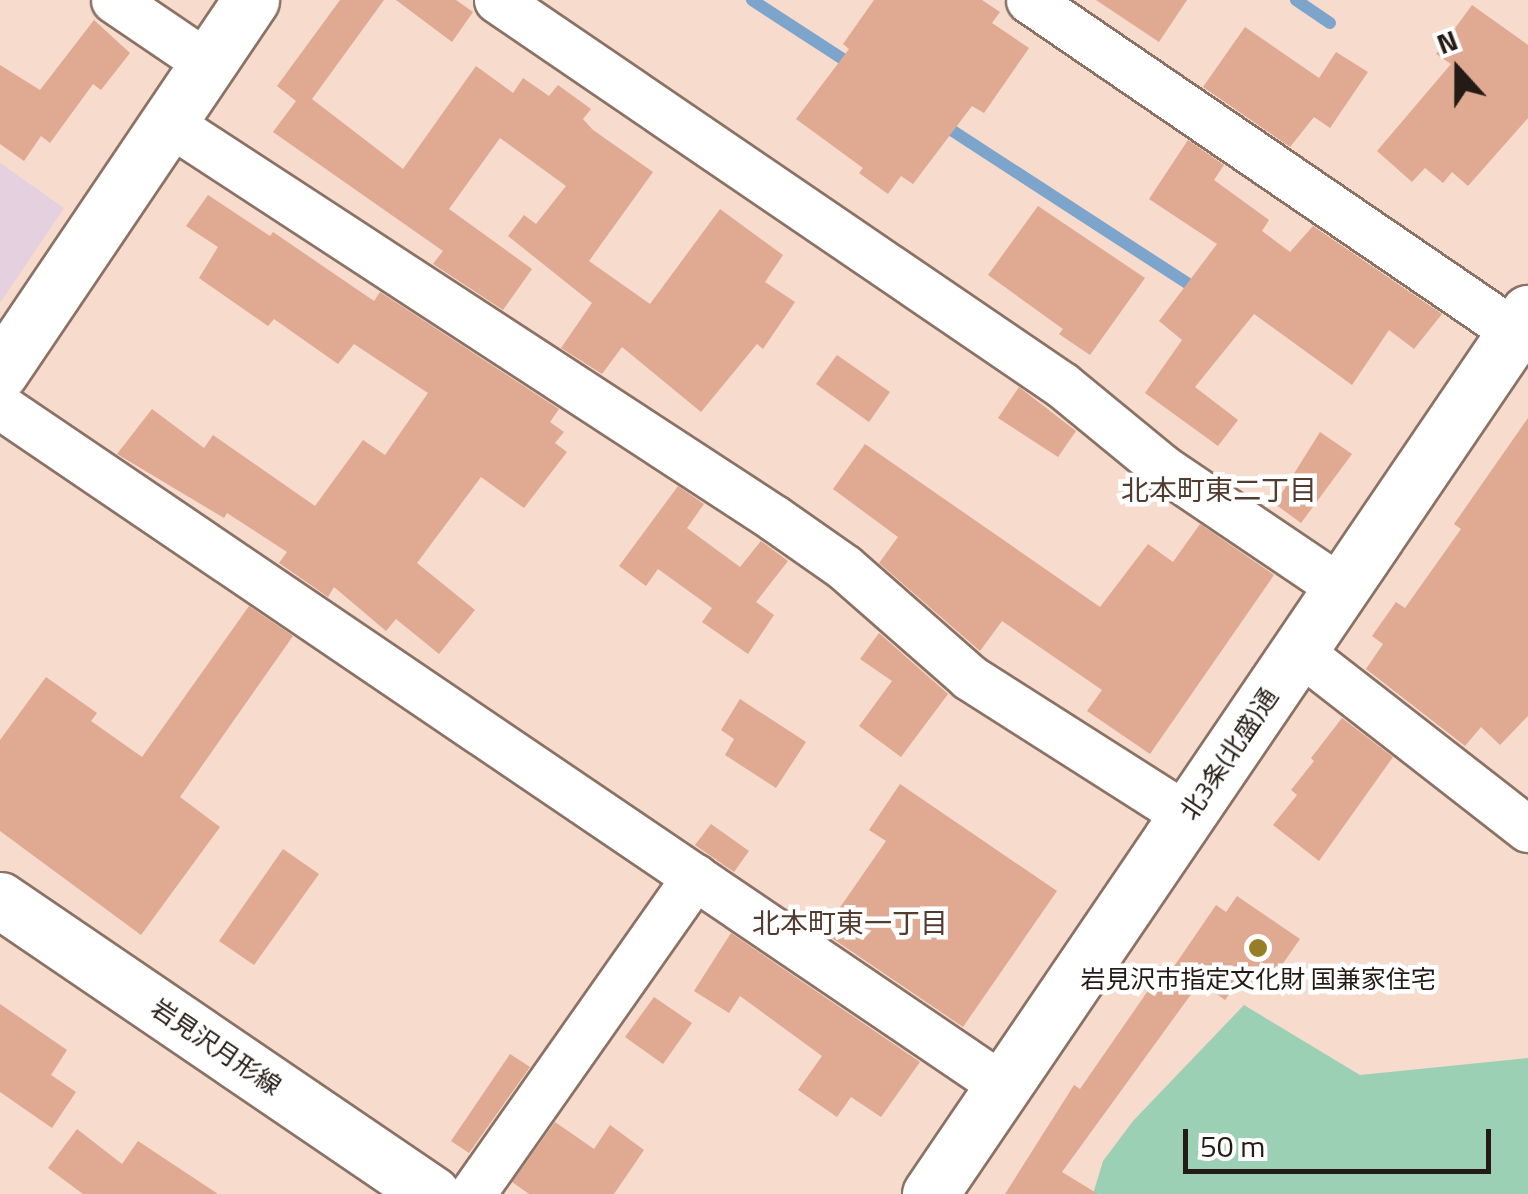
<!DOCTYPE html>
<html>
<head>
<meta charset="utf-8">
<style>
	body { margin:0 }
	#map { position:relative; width:1528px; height:1194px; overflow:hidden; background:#f7dbcc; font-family:"Titillium Web","Noto Sans JP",sans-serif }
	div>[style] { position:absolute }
	.commercial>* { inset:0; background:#e5d0df }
	.green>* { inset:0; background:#9bd0b5 }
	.stream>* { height:12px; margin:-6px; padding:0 6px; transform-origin:6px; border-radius:6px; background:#7da5cc }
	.building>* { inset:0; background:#dfa992 }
	.roads { filter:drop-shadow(2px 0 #8b7265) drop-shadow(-2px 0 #8b7265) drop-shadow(0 2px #8b7265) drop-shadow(0 -2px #8b7265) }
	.street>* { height:45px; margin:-22.5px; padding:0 22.5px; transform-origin:22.5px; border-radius:22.5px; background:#fff }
	.secondary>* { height:55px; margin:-27.5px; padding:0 27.5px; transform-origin:27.5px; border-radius:27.5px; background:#fff }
	.primary>* { height:55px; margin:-27.5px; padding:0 27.5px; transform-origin:27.5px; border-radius:27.5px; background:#fff }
	.dots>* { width:28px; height:28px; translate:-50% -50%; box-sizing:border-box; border:5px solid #fff; border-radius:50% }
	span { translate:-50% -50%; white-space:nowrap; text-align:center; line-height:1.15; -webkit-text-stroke:9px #fff; paint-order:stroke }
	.street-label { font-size:25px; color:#251b16 }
	.poi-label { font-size:25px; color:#251b16 }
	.neighbourhood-label { font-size:28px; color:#523c30 }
	.north { position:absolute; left:1408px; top:20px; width:100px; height:100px; -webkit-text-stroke:8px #fff; paint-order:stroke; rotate:339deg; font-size:28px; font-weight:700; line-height:40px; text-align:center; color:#251b16 }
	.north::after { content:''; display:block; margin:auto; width:35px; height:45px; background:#251b16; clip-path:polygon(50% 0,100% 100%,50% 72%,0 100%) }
	.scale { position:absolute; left:1183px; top:1129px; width:308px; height:45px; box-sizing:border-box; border:5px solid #251b16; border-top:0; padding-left:12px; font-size:30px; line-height:35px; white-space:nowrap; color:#251b16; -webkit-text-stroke:8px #fff; paint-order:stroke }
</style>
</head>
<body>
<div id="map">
	<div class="commercial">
		<i style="clip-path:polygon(0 163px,64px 208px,0 303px)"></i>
	</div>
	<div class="green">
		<i style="clip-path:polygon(1244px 1005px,1360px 1075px,1528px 1058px,1528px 1194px,1093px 1194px,1103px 1161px,1133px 1121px)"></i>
	</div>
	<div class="stream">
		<i style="left:752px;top:0;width:123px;rotate:33deg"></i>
		<i style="left:1296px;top:0;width:41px;rotate:34.1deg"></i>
		<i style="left:939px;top:122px;width:310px;rotate:33deg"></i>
	</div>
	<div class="building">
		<i style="clip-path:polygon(340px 0,384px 0,312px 99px,403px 169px,476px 66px,513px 93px,523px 78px,549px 96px,558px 85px,591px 109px,583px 119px,593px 130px,653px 172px,589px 261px,650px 304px,720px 209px,783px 255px,765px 282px,795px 302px,763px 349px,757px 344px,701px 412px,622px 347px,602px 374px,561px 348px,592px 303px,508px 236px,524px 215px,536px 224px,566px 186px,500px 138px,449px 209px,532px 269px,503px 310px,433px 264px,443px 251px,273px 132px,296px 101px,277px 86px)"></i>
		<i style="clip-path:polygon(396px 0,456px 0,473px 12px,452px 42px)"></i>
		<i style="clip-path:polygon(874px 0,982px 0,1000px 12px,992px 23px,1029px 48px,984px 113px,972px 106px,913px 184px,901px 176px,888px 194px,859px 173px,863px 168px,796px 119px,849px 49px,843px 44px)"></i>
		<i style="clip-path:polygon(1096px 0,1187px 0,1159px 42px)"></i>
		<i style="clip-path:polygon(1472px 5px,1528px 45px,1528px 118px,1468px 186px,1452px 172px,1443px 183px,1425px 168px,1412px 182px,1377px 151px,1451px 64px,1436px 54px)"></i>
		<i style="clip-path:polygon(94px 20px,130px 53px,101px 90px,93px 84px,50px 143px,41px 136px,24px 161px,0 144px,0 65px,40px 90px)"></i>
		<i style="clip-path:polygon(1245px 27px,1319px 78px,1336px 52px,1368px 72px,1330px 128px,1314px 117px,1290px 147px,1203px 87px)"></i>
		<i style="clip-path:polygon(1188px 140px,1224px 165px,1214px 180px,1269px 220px,1262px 231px,1290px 252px,1313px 226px,1442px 314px,1414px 349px,1389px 330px,1352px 385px,1254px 314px,1195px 387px,1238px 420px,1218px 446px,1145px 393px,1182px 340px,1159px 321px,1217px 244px,1149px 199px)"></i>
		<i style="clip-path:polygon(208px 195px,270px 236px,273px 232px,374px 301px,380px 292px,559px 409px,550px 422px,564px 432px,555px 443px,567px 452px,524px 508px,481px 477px,417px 563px,475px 610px,439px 654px,396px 619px,386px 631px,334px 587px,328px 597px,279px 563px,287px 552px,227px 513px,224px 518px,117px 454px,152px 409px,204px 448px,213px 435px,315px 506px,363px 440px,385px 455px,428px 393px,354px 344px,338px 364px,274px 319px,268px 326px,199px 278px,218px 247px,186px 226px)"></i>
		<i style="clip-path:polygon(1038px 206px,1145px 278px,1090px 355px,1059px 334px,1063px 329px,988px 275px)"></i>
		<i style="clip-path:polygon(837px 355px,890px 392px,869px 422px,816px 384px)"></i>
		<i style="clip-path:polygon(1019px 387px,1076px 431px,1058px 457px,998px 418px)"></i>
		<i style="clip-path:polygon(1528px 418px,1528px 716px,1500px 745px,1481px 727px,1465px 746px,1366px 669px,1383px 644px,1372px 636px,1396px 602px,1405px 608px,1461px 529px,1454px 524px)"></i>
		<i style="clip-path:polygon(1320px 432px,1352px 454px,1301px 523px,1275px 504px)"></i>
		<i style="clip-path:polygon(865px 444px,1100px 607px,1148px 544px,1173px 562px,1200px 524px,1274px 575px,1150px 754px,1087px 711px,1102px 690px,1002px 621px,980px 651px,879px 563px,898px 537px,833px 489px)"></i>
		<i style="clip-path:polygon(678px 486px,704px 504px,687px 528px,740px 567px,761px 541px,788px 561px,756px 602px,774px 615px,748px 654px,702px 622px,712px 608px,658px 569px,646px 586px,619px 566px)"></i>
		<i style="clip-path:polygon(249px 606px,293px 636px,180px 797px,220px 827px,141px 935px,0 831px,0 740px,46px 677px,97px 713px,91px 721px,142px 757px)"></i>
		<i style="clip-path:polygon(879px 633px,948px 694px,901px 757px,859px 726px,892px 681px,860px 659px)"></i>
		<i style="clip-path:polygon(740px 699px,806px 742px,776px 788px,725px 755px,734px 739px,721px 730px)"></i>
		<i style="clip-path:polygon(1342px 718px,1393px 757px,1319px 861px,1273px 825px,1297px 795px,1291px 790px,1314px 761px,1311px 758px)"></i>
		<i style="clip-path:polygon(900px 784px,1057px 891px,963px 1027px,823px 932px,886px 841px,869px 830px)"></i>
		<i style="clip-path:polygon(711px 824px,749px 851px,734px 872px,695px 845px)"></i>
		<i style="clip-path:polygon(283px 849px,319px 874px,254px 965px,219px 941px)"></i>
		<i style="clip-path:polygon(1237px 896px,1300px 939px,1261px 995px,1239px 980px,1225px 1000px,1200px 982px,1062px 1172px,1098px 1194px,1005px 1194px,1074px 1085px,1080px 1089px,1154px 982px,1160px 987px,1216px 905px,1226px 912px)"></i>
		<i style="clip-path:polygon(731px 933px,920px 1062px,881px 1117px,851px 1097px,837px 1117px,798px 1090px,822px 1056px,740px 996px,729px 1013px,694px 991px)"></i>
		<i style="clip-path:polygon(654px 997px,692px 1023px,663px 1064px,625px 1037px)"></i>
		<i style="clip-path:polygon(0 1004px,67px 1050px,51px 1075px,76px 1092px,52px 1128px,0 1092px)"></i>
		<i style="clip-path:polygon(510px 1054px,530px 1067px,469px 1153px,451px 1141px)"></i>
		<i style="clip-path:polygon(555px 1122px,594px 1149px,610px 1125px,644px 1150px,614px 1194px,529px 1194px,512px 1182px)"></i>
		<i style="clip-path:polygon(77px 1129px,122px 1164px,138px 1141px,218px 1194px,83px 1194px,48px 1168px)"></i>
	</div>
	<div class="roads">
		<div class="street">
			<i style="left:114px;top:0;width:114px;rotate:34.2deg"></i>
			<i style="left:497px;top:0;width:684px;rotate:34.27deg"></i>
			<i style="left:1062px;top:385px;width:131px;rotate:39.4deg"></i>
			<i style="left:1163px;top:468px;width:215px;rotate:34deg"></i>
			<i style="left:1029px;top:0;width:604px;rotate:34.35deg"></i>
			<i style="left:169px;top:123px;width:723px;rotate:33.14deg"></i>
			<i style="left:774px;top:518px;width:85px;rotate:35deg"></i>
			<i style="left:844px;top:567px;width:167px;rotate:41.3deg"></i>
			<i style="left:969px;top:677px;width:259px;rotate:32.5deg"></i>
			<i style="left:0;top:406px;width:1212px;rotate:34.14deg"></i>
			<i style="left:1299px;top:651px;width:290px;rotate:37.9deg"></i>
			<i style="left:472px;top:1194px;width:388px;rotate:-54.9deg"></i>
		</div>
		<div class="secondary">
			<i style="left:0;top:372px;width:449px;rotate:-56deg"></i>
			<i style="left:930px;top:1194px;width:1065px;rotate:-55.83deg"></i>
		</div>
		<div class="primary">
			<i style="left:0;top:900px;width:523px;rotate:34.24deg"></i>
		</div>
	</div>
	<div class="dots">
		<i style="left:1258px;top:948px;background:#957e25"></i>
	</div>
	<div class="street-label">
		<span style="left:1229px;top:754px;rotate:-56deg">北3条(北盛)通</span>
		<span style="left:216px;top:1047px;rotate:34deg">岩見沢月形線</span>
	</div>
	<div class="poi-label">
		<span style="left:1258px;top:979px">岩見沢市指定文化財 国兼家住宅</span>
	</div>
	<div class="neighbourhood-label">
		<span style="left:1219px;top:490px">北本町東二丁目</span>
		<span style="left:850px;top:923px">北本町東一丁目</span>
	</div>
	<div class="north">N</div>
	<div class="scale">50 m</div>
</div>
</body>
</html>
